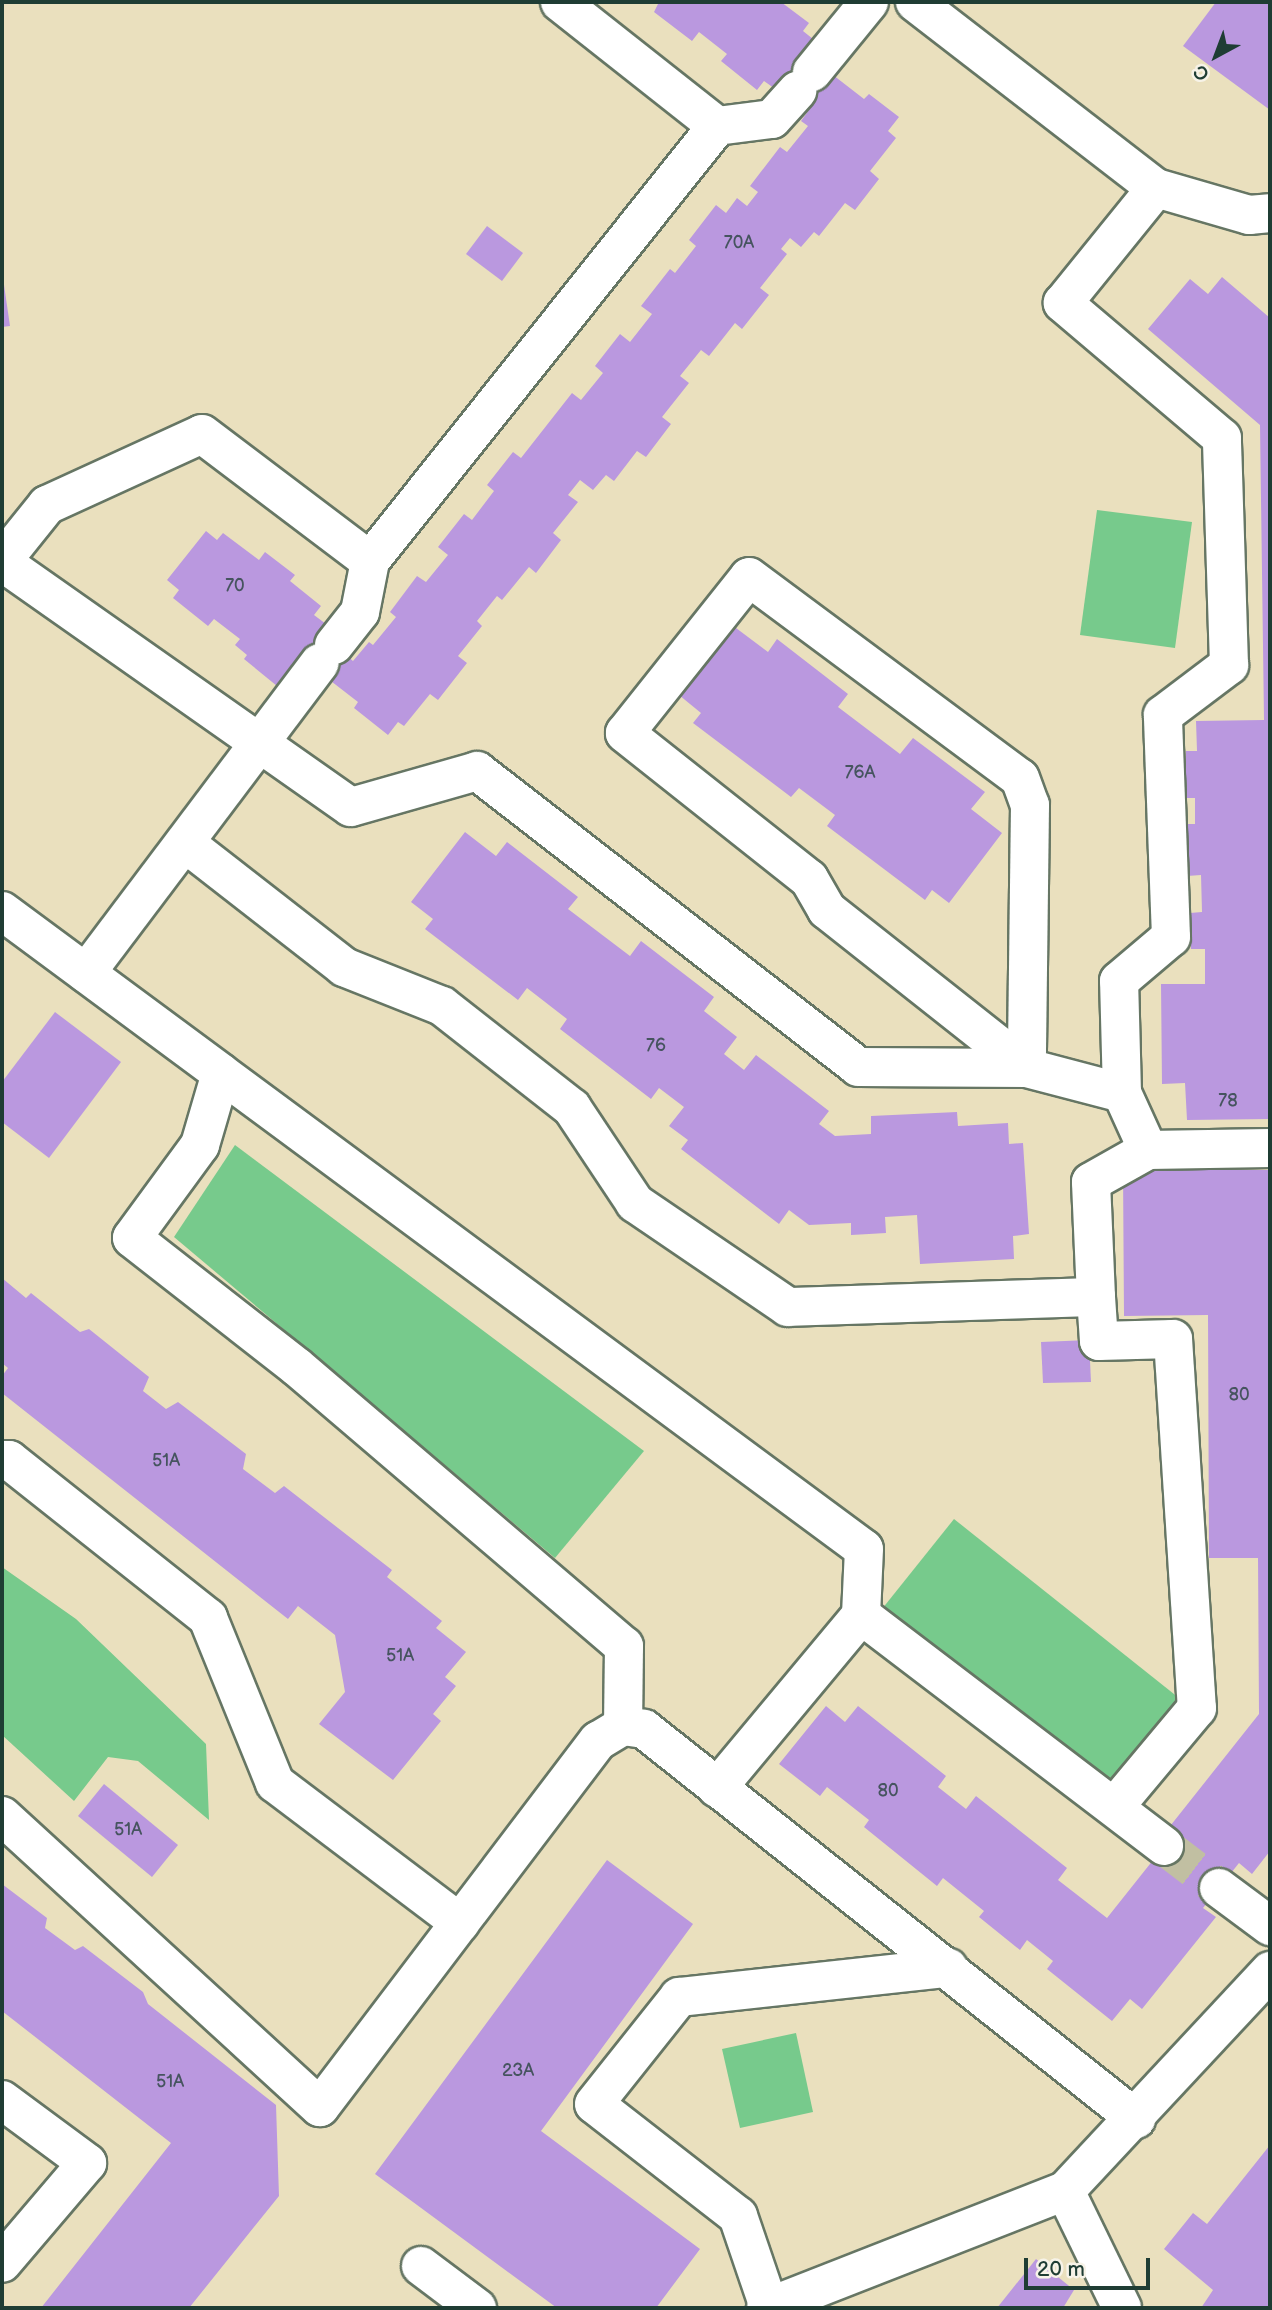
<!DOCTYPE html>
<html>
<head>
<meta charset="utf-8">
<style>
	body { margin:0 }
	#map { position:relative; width:1272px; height:2310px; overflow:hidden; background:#eae0be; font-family:"Balsamiq Sans",sans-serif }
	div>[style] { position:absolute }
	.green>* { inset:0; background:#77ca8c }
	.building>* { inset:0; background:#ba98df }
	.minor-tunnel>* { height:38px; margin-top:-19px; transform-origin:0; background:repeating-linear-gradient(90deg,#c1bfa2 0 38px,transparent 0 57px) }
	.roads { filter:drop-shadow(2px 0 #667664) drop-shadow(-2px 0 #667664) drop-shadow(0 2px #667664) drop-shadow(0 -2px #667664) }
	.minor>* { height:38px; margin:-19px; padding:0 19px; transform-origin:19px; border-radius:19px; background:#fff }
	span { translate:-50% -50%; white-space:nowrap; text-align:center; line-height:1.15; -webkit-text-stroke:5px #f7f3e8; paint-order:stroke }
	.number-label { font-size:18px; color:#46545f }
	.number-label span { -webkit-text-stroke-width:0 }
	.frame { position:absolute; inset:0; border:4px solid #1f3d34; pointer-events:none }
	.north { position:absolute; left:1181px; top:21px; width:70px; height:70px; -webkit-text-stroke:5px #f7f3e8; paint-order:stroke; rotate:221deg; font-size:19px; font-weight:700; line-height:28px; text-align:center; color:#1f3d34 }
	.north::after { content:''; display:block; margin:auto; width:24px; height:32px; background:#1f3d34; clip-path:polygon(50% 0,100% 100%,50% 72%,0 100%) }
	.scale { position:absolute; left:1024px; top:2258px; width:126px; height:32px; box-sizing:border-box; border:4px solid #1f3d34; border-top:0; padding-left:9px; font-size:21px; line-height:24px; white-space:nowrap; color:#1f3d34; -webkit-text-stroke:5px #f7f3e8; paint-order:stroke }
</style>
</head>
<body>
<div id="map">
	<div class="green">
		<i style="clip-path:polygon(1097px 510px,1192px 522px,1175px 648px,1080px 635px)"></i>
		<i style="clip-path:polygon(235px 1145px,644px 1451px,555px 1558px,174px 1237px)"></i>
		<i style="clip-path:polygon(954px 1519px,1184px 1702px,1112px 1793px,882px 1609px)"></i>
		<i style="clip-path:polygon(2px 1567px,76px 1619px,206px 1744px,209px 1820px,138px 1761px,108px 1757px,74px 1801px,2px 1735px)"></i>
		<i style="clip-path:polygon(796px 2033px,813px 2112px,740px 2128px,722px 2049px)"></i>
	</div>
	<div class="building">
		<i style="clip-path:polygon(659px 2px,781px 2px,809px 23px,803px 31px,818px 43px,833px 75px,864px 99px,869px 94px,899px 117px,888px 131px,896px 138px,870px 171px,879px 179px,855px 210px,845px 203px,819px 236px,814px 232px,801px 247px,790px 238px,781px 249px,787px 254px,760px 288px,769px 295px,742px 329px,735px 323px,709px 356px,701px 350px,680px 376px,689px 383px,662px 417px,671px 424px,646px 457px,637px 451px,614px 481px,606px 475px,593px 490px,580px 480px,568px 495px,578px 502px,553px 533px,561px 540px,536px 573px,529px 567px,502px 600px,497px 596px,477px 621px,482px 626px,458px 656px,467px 663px,438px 700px,430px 694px,404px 726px,398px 722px,388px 735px,354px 708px,358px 702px,327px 678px,305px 652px,277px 686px,244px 659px,247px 655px,235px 645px,240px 639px,214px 619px,208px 626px,173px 598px,179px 590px,167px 580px,206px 531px,217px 540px,223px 533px,259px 560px,265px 552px,295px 575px,290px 581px,321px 606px,314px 615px,326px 624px,319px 633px,353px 661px,369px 642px,373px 645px,396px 617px,390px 612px,417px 576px,426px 582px,448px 555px,438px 547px,464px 514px,472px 520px,494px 491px,487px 485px,513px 452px,521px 458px,572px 393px,581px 400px,603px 373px,595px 366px,620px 334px,630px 342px,652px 314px,641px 306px,670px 269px,675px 273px,696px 246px,689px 240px,716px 205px,726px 213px,737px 198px,747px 206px,758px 192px,750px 186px,780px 147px,787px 152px,808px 126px,801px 121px,814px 103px,786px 82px,778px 91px,764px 81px,757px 90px,721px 61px,727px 54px,699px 32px,692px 41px,654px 12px)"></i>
		<i style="clip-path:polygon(1216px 2px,1270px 2px,1270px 110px,1183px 46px)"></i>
		<i style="clip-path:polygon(487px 226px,523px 253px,502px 281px,466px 254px)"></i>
		<i style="clip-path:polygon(2px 271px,10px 326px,2px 327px)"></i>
		<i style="clip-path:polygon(1222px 277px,1270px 318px,1270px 1119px,1187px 1120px,1185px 1083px,1162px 1084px,1161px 984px,1205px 984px,1205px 949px,1191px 949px,1190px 913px,1202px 912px,1201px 875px,1187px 876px,1186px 824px,1195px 824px,1195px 798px,1186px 798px,1186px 751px,1197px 751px,1196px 721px,1264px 720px,1260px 425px,1148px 329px,1190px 279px,1208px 294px)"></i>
		<i style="clip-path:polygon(732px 625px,768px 652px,777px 639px,848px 694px,838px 707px,900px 754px,913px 738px,985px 792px,971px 809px,1002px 833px,949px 903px,932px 890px,925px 900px,827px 826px,835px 815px,799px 788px,791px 797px,693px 723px,701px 713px,679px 695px)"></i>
		<i style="clip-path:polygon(465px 832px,496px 856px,507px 842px,578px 897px,568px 909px,630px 956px,641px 941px,714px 997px,704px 1011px,737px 1037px,724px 1054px,744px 1070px,756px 1055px,829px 1111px,819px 1124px,835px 1136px,871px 1134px,871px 1116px,957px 1112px,958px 1126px,1008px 1123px,1009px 1144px,1023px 1143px,1029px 1234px,1013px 1236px,1014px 1259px,920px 1264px,917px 1215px,885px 1217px,886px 1233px,869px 1234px,851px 1235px,851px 1223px,809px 1225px,789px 1210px,779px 1224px,681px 1149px,688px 1140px,669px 1126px,684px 1107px,659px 1088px,651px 1099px,560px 1029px,567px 1019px,527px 988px,518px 1000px,425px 929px,433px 919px,411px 902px)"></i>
		<i style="clip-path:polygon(55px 1012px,121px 1062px,49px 1158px,2px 1122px,2px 1082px)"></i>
		<i style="clip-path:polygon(1123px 1170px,1270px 1170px,1270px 1851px,1252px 1874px,1239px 1863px,1203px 1908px,1216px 1917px,1142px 2009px,1130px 1999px,1112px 2021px,1047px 1969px,1053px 1961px,1027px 1940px,1020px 1950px,979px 1917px,984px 1911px,943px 1878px,937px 1886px,864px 1827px,869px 1820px,827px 1787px,820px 1796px,779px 1764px,826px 1706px,845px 1722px,858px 1706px,946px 1776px,938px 1787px,966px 1809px,976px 1796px,1067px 1868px,1058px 1880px,1107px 1918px,1173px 1835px,1167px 1830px,1259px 1714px,1258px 1558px,1209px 1558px,1208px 1315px,1124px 1316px)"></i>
		<i style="clip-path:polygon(2px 1278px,26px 1298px,31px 1293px,80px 1332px,89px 1329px,149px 1377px,143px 1391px,166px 1409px,178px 1402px,246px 1454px,243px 1469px,275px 1493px,284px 1486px,392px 1570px,387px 1577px,442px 1621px,436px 1628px,466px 1652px,445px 1677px,456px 1686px,433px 1714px,441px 1721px,393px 1780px,319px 1724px,345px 1692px,335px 1635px,298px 1606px,288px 1619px,2px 1393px,2px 1376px,8px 1368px,2px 1363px)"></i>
		<i style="clip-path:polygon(1089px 1340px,1091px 1382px,1043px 1383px,1041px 1342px)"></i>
		<i style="clip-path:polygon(104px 1784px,178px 1845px,152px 1877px,78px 1816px)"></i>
		<i style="clip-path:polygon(607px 1860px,693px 1924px,541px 2131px,700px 2249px,656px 2308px,557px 2308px,375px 2174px)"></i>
		<i style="clip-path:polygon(2px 1884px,47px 1918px,45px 1928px,75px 1950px,83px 1946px,143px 1992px,148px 2004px,276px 2105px,279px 2196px,189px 2308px,41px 2308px,171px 2143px,2px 2011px)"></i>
		<i style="clip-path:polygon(1270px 2145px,1270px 2308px,1201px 2308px,1213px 2290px,1164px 2249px,1193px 2213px,1207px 2224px)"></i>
		<i style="clip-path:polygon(1036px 2259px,1074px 2290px,1063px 2308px,997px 2308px)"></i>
	</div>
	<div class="minor-tunnel">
		<i style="left:1164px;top:1846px;width:69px;rotate:37.4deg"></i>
	</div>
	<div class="roads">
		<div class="minor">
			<i style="left:915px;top:2px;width:304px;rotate:37.7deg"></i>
			<i style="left:1156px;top:188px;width:97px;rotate:16.2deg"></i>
			<i style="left:1249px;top:215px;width:21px;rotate:-5deg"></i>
			<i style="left:812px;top:72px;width:90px;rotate:-50.8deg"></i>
			<i style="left:717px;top:126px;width:55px;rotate:-7.3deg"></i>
			<i style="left:772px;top:119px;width:38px;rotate:-48deg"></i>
			<i style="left:2px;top:561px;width:72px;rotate:-51.2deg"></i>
			<i style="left:47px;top:505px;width:170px;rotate:-24.6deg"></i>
			<i style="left:202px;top:434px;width:211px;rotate:37.1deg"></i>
			<i style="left:370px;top:561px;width:556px;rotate:-51.42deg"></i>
			<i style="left:717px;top:126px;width:200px;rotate:-141.7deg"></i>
			<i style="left:2px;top:562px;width:426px;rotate:35.1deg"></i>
			<i style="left:351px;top:807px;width:131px;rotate:-15.9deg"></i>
			<i style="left:477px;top:771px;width:482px;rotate:37.8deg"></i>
			<i style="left:858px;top:1067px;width:169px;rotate:0.3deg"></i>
			<i style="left:1027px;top:1068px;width:98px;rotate:14.7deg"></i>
			<i style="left:749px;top:577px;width:337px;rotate:36.6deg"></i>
			<i style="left:1020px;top:778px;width:29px;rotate:70deg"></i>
			<i style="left:1030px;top:805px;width:263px;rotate:90.7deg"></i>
			<i style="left:1027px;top:1068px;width:255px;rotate:-141.7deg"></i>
			<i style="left:827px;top:910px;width:36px;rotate:-120deg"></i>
			<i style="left:809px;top:879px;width:235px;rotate:-141.6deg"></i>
			<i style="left:625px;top:733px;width:199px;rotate:-51.5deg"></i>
			<i style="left:334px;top:645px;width:42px;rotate:-51.8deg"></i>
			<i style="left:360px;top:612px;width:52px;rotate:-78.9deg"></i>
			<i style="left:185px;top:843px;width:202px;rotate:37.9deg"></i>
			<i style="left:344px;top:967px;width:105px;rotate:21.7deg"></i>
			<i style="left:442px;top:1006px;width:165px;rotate:38.1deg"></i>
			<i style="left:572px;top:1108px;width:114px;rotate:56.4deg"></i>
			<i style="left:635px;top:1203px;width:185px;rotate:34.2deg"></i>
			<i style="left:788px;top:1307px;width:308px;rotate:-1.9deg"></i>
			<i style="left:1096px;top:1297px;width:115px;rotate:-92.5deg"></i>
			<i style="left:1091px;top:1182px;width:65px;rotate:-29.3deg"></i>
			<i style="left:1148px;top:1150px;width:122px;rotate:-0.9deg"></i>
			<i style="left:2px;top:911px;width:1072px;rotate:36.51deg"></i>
			<i style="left:864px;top:1549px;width:66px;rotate:92.6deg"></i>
			<i style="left:86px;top:973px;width:388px;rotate:-53deg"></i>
			<i style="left:221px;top:1073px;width:75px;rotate:106.3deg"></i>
			<i style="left:200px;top:1145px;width:115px;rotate:126.2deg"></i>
			<i style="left:132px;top:1238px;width:209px;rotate:38deg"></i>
			<i style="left:297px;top:1367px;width:430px;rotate:40.5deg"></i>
			<i style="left:624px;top:1646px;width:80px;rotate:90.7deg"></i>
			<i style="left:1148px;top:1150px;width:63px;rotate:-114.5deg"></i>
			<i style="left:1122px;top:1093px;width:112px;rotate:-91.5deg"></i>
			<i style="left:1119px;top:981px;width:68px;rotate:-40.2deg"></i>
			<i style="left:1171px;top:937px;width:222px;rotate:-92.1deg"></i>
			<i style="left:1163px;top:715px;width:83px;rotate:-37.1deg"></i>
			<i style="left:1229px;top:665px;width:227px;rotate:-91.8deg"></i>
			<i style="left:1222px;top:438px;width:209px;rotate:-139.7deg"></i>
			<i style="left:1063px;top:303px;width:148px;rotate:-51deg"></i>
			<i style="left:1096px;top:1297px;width:44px;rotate:86.1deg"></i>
			<i style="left:1099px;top:1341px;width:74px;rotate:-1.5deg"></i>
			<i style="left:1173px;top:1339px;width:370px;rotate:86.3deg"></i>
			<i style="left:1197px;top:1708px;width:128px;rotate:129.9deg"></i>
			<i style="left:2px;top:1460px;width:7px"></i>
			<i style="left:9px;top:1460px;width:254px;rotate:38.4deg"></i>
			<i style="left:208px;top:1618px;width:178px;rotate:67.9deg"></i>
			<i style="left:275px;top:1783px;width:232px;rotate:37.1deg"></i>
			<i style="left:717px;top:1788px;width:225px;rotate:-50.2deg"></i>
			<i style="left:861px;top:1615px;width:381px;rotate:37.3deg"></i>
			<i style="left:2px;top:1816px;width:431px;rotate:42.5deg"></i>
			<i style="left:320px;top:2107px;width:460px;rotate:-52.8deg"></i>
			<i style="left:598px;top:1741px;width:29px;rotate:-31deg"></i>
			<i style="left:623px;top:1726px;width:21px;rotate:8deg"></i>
			<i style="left:644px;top:1729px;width:628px;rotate:38.4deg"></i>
			<i style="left:1219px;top:1888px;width:64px;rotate:36.7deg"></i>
			<i style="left:2px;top:2100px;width:106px;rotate:36.5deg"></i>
			<i style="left:87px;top:2163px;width:131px;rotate:130.4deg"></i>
			<i style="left:1065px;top:2191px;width:130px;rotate:64deg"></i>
			<i style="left:421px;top:2266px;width:70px;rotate:36.9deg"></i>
			<i style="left:769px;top:2307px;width:96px;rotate:-108.8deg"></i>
			<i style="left:738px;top:2216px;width:182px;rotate:-142.1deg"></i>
			<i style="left:594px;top:2104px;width:137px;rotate:-51.5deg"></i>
			<i style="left:679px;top:1997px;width:271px;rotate:-6.2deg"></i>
			<i style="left:766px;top:2308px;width:321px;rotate:-21.4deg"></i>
			<i style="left:1065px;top:2191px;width:301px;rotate:-47deg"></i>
		</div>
	</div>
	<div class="number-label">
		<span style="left:739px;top:243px">70А</span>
		<span style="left:235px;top:586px">70</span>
		<span style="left:860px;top:773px">76А</span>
		<span style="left:656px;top:1046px">76</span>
		<span style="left:1228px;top:1101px">78</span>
		<span style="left:1239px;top:1395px">80</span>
		<span style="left:166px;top:1461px">51А</span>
		<span style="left:400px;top:1656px">51А</span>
		<span style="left:888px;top:1791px">80</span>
		<span style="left:128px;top:1830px">51А</span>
		<span style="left:518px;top:2071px">23А</span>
		<span style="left:170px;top:2082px">51А</span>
	</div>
	<div class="frame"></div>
	<div class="north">С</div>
	<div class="scale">20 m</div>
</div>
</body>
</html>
